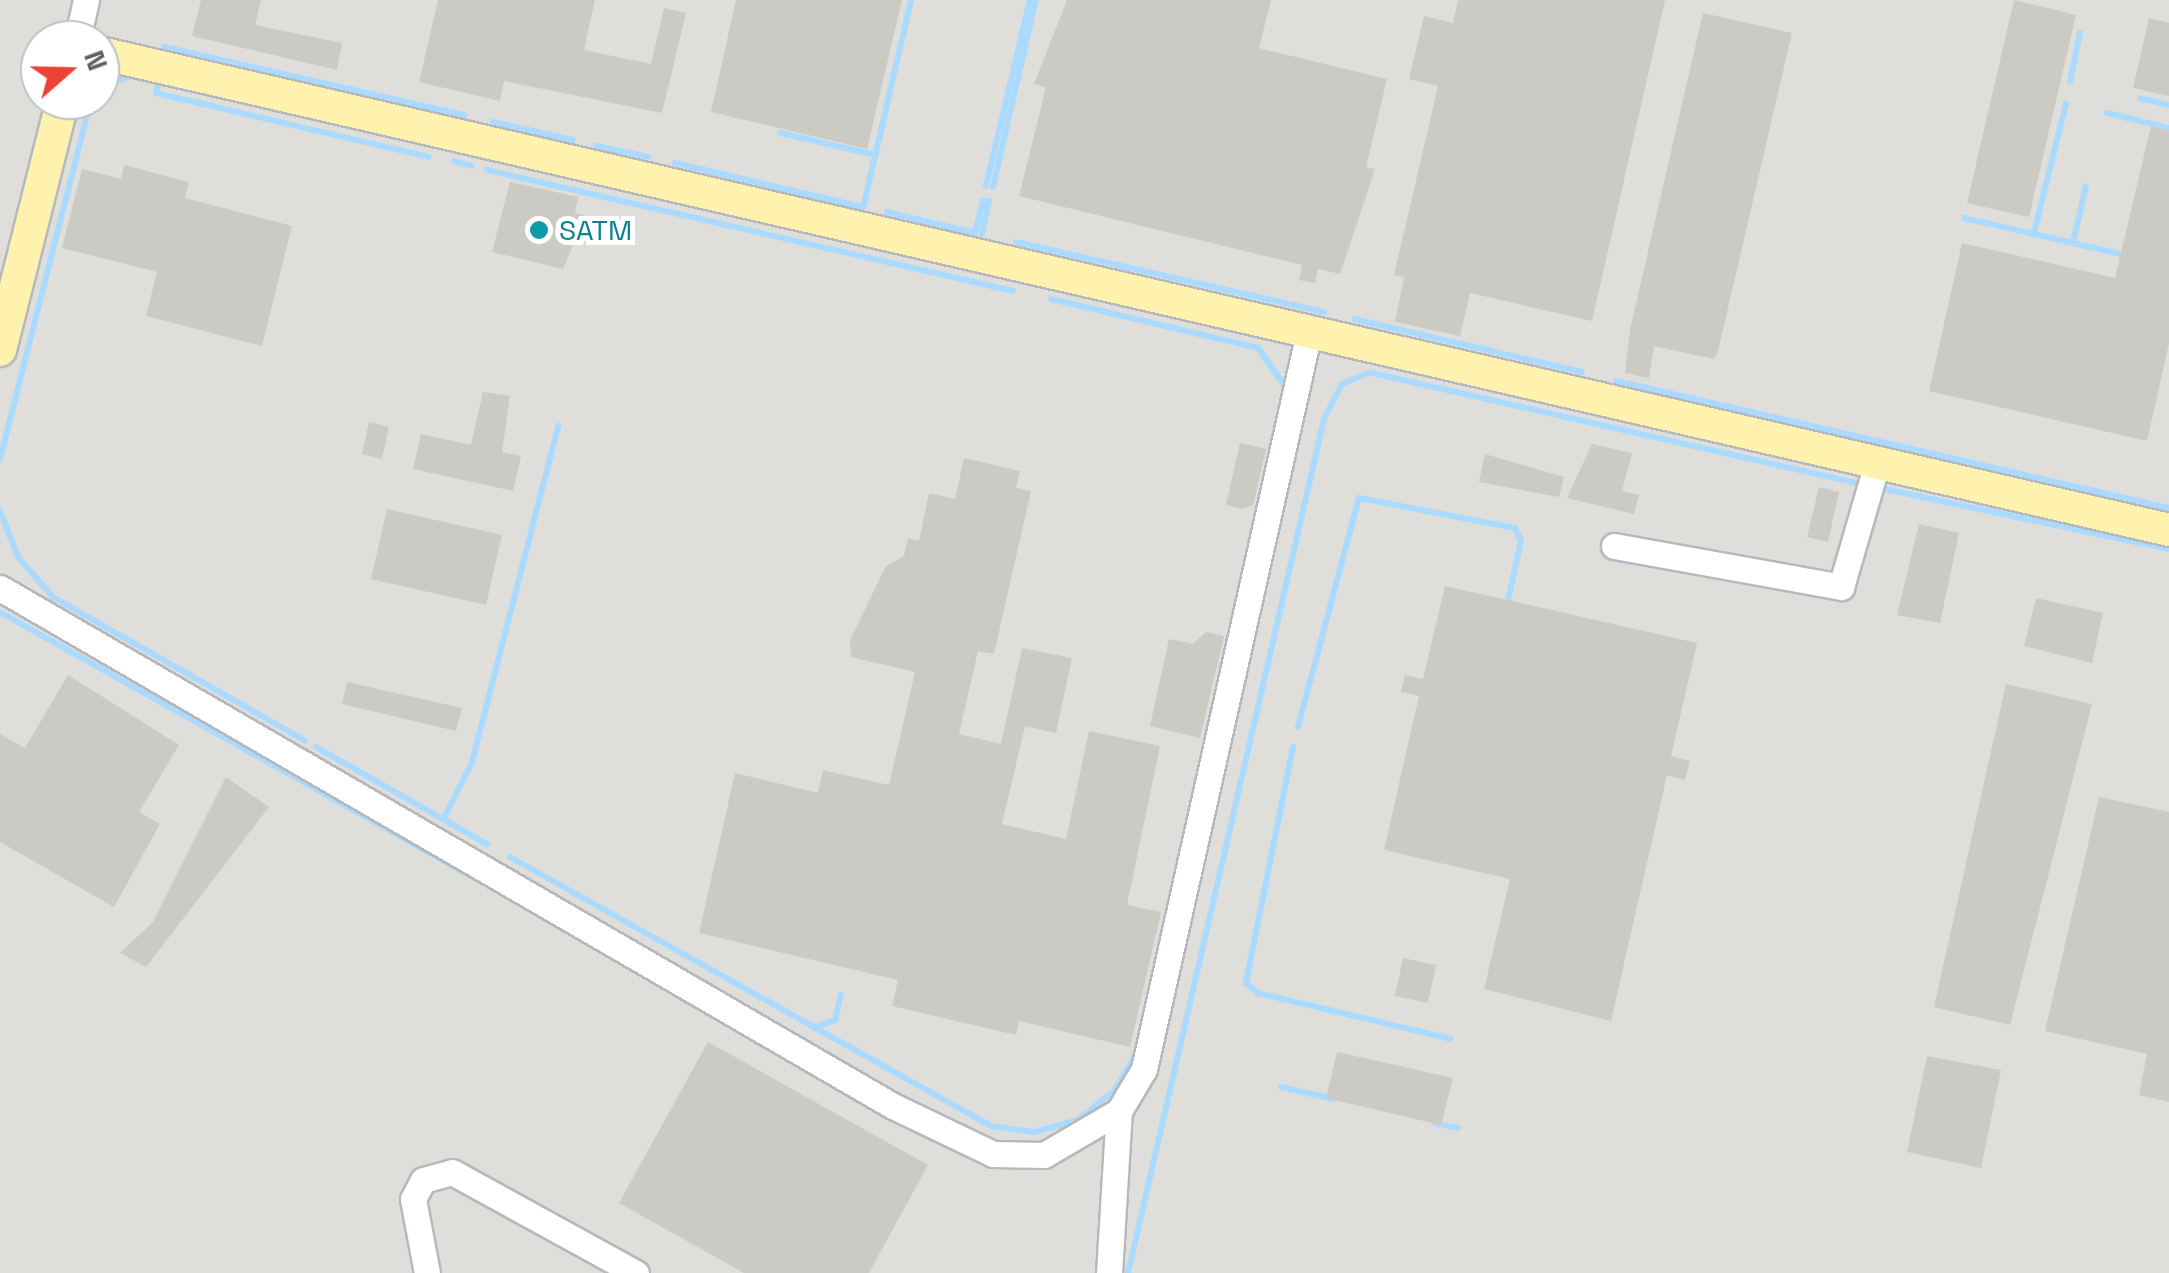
<!DOCTYPE html>
<html>
<head>
<meta charset="utf-8">
<style>
	body { margin:0 }
	#map { position:relative; width:2169px; height:1273px; overflow:hidden; background:#f1efe8; font-family:"Space Grotesk",sans-serif }
	div>[style] { position:absolute }
	.industrial>* { inset:0; background:#e0deda }
	.stream>* { height:6px; margin:-3px; padding:0 3px; transform-origin:3px; border-radius:3px; background:#aadaff }
	.building>* { inset:0; background:#cccac5 }
	.roads { filter:drop-shadow(2px 0 #b5b8bc) drop-shadow(-2px 0 #b5b8bc) drop-shadow(0 2px #b5b8bc) drop-shadow(0 -2px #b5b8bc) }
	.minor>* { height:25px; margin:-12.5px; padding:0 12.5px; transform-origin:12.5px; border-radius:12.5px; background:#fff }
	.major>* { height:32px; margin:-16px; padding:0 16px; transform-origin:16px; border-radius:16px; background:#fff2af }
	.dots>* { width:28px; height:28px; translate:-50% -50%; box-sizing:border-box; border:5px solid #fff; border-radius:50% }
	span { translate:-50% -50%; white-space:nowrap; text-align:center; line-height:1.15; -webkit-text-stroke:10px #fff; paint-order:stroke }
	.culture-label { font-size:28px; color:#0d838f }
	.left { translate:0 -50%; text-align:left }
	.north { position:absolute; left:20px; top:20px; width:100px; height:100px; box-sizing:border-box; background:#fff; border:2px solid #bfc1c3; border-radius:50%; rotate:70deg; font-size:28px; font-weight:700; line-height:40px; text-align:center; color:#5f6368 }
	.north::after { content:''; display:block; margin:auto; width:35px; height:45px; background:#ea4335; clip-path:polygon(50% 0,100% 100%,50% 72%,0 100%) }
</style>
</head>
<body>
<div id="map">
	<div class="industrial">
		<i style="clip-path:polygon(evenodd,0 0,2169px 0,2169px 1273px,0 1273px,0 0,40px 40px,100px 40px,100px 100px,40px 100px,40px 40px)"></i>
	</div>
	<div class="stream">
		<i style="left:164px;top:47px;width:308px;rotate:12.8deg"></i>
		<i style="left:159px;top:78px;width:15px;rotate:101deg"></i>
		<i style="left:156px;top:93px;width:280px;rotate:13.2deg"></i>
		<i style="left:2070px;top:82px;width:50px;rotate:-78.5deg"></i>
		<i style="left:100px;top:89px;width:35px;rotate:-24deg"></i>
		<i style="left:2140px;top:98px;width:30px;rotate:14deg"></i>
		<i style="left:2107px;top:113px;width:64px;rotate:13.6deg"></i>
		<i style="left:493px;top:122px;width:82px;rotate:12.7deg"></i>
		<i style="left:780px;top:133px;width:98px;rotate:13deg"></i>
		<i style="left:596px;top:146px;width:53px;rotate:11.9deg"></i>
		<i style="left:454px;top:161px;width:18px;rotate:16deg"></i>
		<i style="left:675px;top:163px;width:193px;rotate:13.2deg"></i>
		<i style="left:487px;top:170px;width:540px;rotate:12.95deg"></i>
		<i style="left:986px;top:186px;width:191px;rotate:-76.7deg"></i>
		<i style="left:993px;top:187px;width:192px;rotate:-77.1deg"></i>
		<i style="left:864px;top:204px;width:209px;rotate:-77deg"></i>
		<i style="left:887px;top:212px;width:90px;rotate:13.4deg"></i>
		<i style="left:975px;top:233px;width:34px;rotate:-76deg"></i>
		<i style="left:1964px;top:218px;width:63px;rotate:12.9deg"></i>
		<i style="left:2035px;top:229px;width:129px;rotate:-76.1deg"></i>
		<i style="left:2029px;top:233px;width:103px;rotate:13deg"></i>
		<i style="left:982px;top:234px;width:34px;rotate:-78deg"></i>
		<i style="left:2074px;top:238px;width:53px;rotate:-77deg"></i>
		<i style="left:1016px;top:242px;width:316px;rotate:12.8deg"></i>
		<i style="left:1051px;top:299px;width:213px;rotate:13.3deg"></i>
		<i style="left:1258px;top:348px;width:50px;rotate:54.7deg"></i>
		<i style="left:1354px;top:319px;width:234px;rotate:13.1deg"></i>
		<i style="left:1372px;top:373px;width:495px;rotate:12.8deg"></i>
		<i style="left:1616px;top:381px;width:567px;rotate:12.93deg"></i>
		<i style="left:0;top:459px;width:370px;rotate:-75.8deg"></i>
		<i style="left:1884px;top:489px;width:291px;rotate:11.9deg"></i>
		<i style="left:0;top:511px;width:49px;rotate:68.6deg"></i>
		<i style="left:18px;top:557px;width:53px;rotate:48.8deg"></i>
		<i style="left:53px;top:597px;width:290px;rotate:29.7deg"></i>
		<i style="left:0;top:612px;width:540px;rotate:29.27deg"></i>
		<i style="left:1298px;top:727px;width:237px;rotate:-75.1deg"></i>
		<i style="left:1359px;top:498px;width:159px;rotate:10.9deg"></i>
		<i style="left:1515px;top:528px;width:14px;rotate:65deg"></i>
		<i style="left:1521px;top:541px;width:60px;rotate:102.4deg"></i>
		<i style="left:316px;top:747px;width:197px;rotate:29.6deg"></i>
		<i style="left:1293px;top:747px;width:241px;rotate:101.3deg"></i>
		<i style="left:1246px;top:983px;width:16px;rotate:40deg"></i>
		<i style="left:1258px;top:993px;width:198px;rotate:13.4deg"></i>
		<i style="left:444px;top:818px;width:63px;rotate:-63.4deg"></i>
		<i style="left:472px;top:762px;width:347px;rotate:-75.6deg"></i>
		<i style="left:510px;top:857px;width:551px;rotate:29.22deg"></i>
		<i style="left:991px;top:1126px;width:43px;rotate:7.9deg"></i>
		<i style="left:1034px;top:1132px;width:46px;rotate:-15.3deg"></i>
		<i style="left:1078px;top:1120px;width:48px;rotate:-39deg"></i>
		<i style="left:1115px;top:1090px;width:43px;rotate:-60.4deg"></i>
		<i style="left:814px;top:1028px;width:22px;rotate:-21deg"></i>
		<i style="left:835px;top:1020px;width:26px;rotate:-77deg"></i>
		<i style="left:1281px;top:1087px;width:54px;rotate:12.8deg"></i>
		<i style="left:1434px;top:1123px;width:24px;rotate:12deg"></i>
		<i style="left:1128px;top:1273px;width:876px;rotate:-77.07deg"></i>
		<i style="left:1324px;top:419px;width:39px;rotate:-63deg"></i>
		<i style="left:1342px;top:384px;width:28px;rotate:-23deg"></i>
	</div>
	<div class="building">
		<i style="clip-path:polygon(201px 0,261px 0,255px 25px,342px 43px,337px 70px,192px 36px)"></i>
		<i style="clip-path:polygon(438px 0,595px 0,584px 50px,651px 64px,664px 8px,686px 13px,662px 113px,504px 81px,500px 101px,419px 82px)"></i>
		<i style="clip-path:polygon(736px 0,902px 0,867px 149px,711px 112px)"></i>
		<i style="clip-path:polygon(1067px 0,1271px 0,1259px 48px,1387px 79px,1366px 167px,1375px 169px,1340px 274px,1318px 269px,1315px 283px,1299px 280px,1302px 265px,1019px 196px,1046px 87px,1034px 84px)"></i>
		<i style="clip-path:polygon(1458px 0,1665px 0,1592px 321px,1470px 293px,1460px 336px,1395px 322px,1404px 277px,1394px 275px,1438px 86px,1409px 79px,1424px 16px,1453px 23px)"></i>
		<i style="clip-path:polygon(2014px 0,2076px 15px,2029px 217px,1967px 203px)"></i>
		<i style="clip-path:polygon(1703px 13px,1792px 33px,1718px 351px,1714px 359px,1654px 346px,1649px 378px,1625px 373px,1630px 330px)"></i>
		<i style="clip-path:polygon(2149px 18px,2169px 23px,2169px 96px,2133px 88px)"></i>
		<i style="clip-path:polygon(2151px 126px,2169px 131px,2169px 343px,2147px 441px,1929px 391px,1962px 243px,2115px 278px)"></i>
		<i style="clip-path:polygon(124px 165px,189px 182px,185px 198px,292px 226px,262px 346px,146px 316px,157px 272px,62px 248px,82px 169px,121px 179px)"></i>
		<i style="clip-path:polygon(510px 182px,578px 197px,575px 213px,585px 216px,563px 269px,492px 252px)"></i>
		<i style="clip-path:polygon(483px 392px,510px 396px,502px 452px,521px 456px,513px 491px,413px 469px,421px 434px,471px 445px)"></i>
		<i style="clip-path:polygon(369px 422px,389px 427px,382px 459px,362px 454px)"></i>
		<i style="clip-path:polygon(1240px 443px,1266px 449px,1253px 505px,1243px 509px,1226px 505px)"></i>
		<i style="clip-path:polygon(1592px 444px,1632px 453px,1622px 491px,1639px 495px,1634px 514px,1567px 498px)"></i>
		<i style="clip-path:polygon(1485px 454px,1564px 477px,1559px 497px,1479px 482px)"></i>
		<i style="clip-path:polygon(964px 458px,1020px 471px,1016px 488px,1031px 491px,994px 654px,978px 651px,959px 734px,1001px 744px,1022px 648px,1072px 658px,1056px 733px,1025px 726px,1002px 824px,1066px 839px,1089px 731px,1160px 746px,1127px 905px,1161px 912px,1130px 1047px,1019px 1021px,1016px 1035px,892px 1006px,898px 980px,699px 933px,735px 773px,818px 793px,823px 770px,889px 785px,915px 672px,851px 657px,850px 640px,886px 566px,904px 556px,908px 538px,919px 541px,929px 493px,955px 499px)"></i>
		<i style="clip-path:polygon(1819px 487px,1839px 492px,1828px 542px,1807px 537px)"></i>
		<i style="clip-path:polygon(387px 509px,502px 535px,486px 605px,371px 579px)"></i>
		<i style="clip-path:polygon(1919px 524px,1959px 533px,1940px 623px,1897px 615px)"></i>
		<i style="clip-path:polygon(1445px 586px,1697px 643px,1671px 756px,1690px 761px,1685px 780px,1667px 775px,1611px 1021px,1484px 989px,1510px 879px,1384px 850px,1419px 696px,1401px 692px,1405px 675px,1423px 679px)"></i>
		<i style="clip-path:polygon(2036px 598px,2103px 613px,2092px 663px,2024px 646px)"></i>
		<i style="clip-path:polygon(1206px 632px,1224px 636px,1200px 738px,1150px 726px,1169px 639px,1193px 644px)"></i>
		<i style="clip-path:polygon(68px 675px,179px 745px,139px 812px,160px 824px,114px 907px,0 842px,0 734px,25px 748px)"></i>
		<i style="clip-path:polygon(347px 682px,462px 708px,456px 731px,342px 704px)"></i>
		<i style="clip-path:polygon(2006px 684px,2092px 704px,2010px 1025px,1934px 1007px)"></i>
		<i style="clip-path:polygon(226px 777px,269px 807px,146px 967px,120px 953px,153px 922px)"></i>
		<i style="clip-path:polygon(2099px 797px,2169px 812px,2169px 1102px,2139px 1095px,2147px 1054px,2045px 1031px)"></i>
		<i style="clip-path:polygon(1403px 958px,1436px 965px,1428px 1003px,1395px 996px)"></i>
		<i style="clip-path:polygon(708px 1042px,928px 1165px,869px 1273px,744px 1273px,619px 1203px)"></i>
		<i style="clip-path:polygon(1337px 1052px,1453px 1078px,1441px 1125px,1326px 1098px)"></i>
		<i style="clip-path:polygon(1927px 1056px,2001px 1070px,1981px 1168px,1907px 1152px)"></i>
	</div>
	<div class="roads">
		<div class="minor">
			<i style="left:77px;top:40px;width:41px;rotate:-77.3deg"></i>
			<i style="left:1614px;top:546px;width:231px;rotate:10.2deg"></i>
			<i style="left:1841px;top:587px;width:132px;rotate:-73.8deg"></i>
			<i style="left:0;top:588px;width:1032px;rotate:30.12deg"></i>
			<i style="left:893px;top:1106px;width:111px;rotate:25.6deg"></i>
			<i style="left:993px;top:1154px;width:51px;rotate:1.1deg"></i>
			<i style="left:1044px;top:1155px;width:87px;rotate:-30.4deg"></i>
			<i style="left:1119px;top:1111px;width:49px;rotate:-59.2deg"></i>
			<i style="left:1144px;top:1069px;width:755px;rotate:-77.38deg"></i>
			<i style="left:427px;top:1273px;width:75px;rotate:-100.7deg"></i>
			<i style="left:413px;top:1199px;width:21px;rotate:-62deg"></i>
			<i style="left:423px;top:1180px;width:30px;rotate:-15deg"></i>
			<i style="left:452px;top:1172px;width:210px;rotate:28.8deg"></i>
			<i style="left:1109px;top:1273px;width:162px;rotate:-86.5deg"></i>
		</div>
		<div class="major">
			<i style="left:100px;top:53px;width:2123px;rotate:12.98deg"></i>
			<i style="left:0;top:350px;width:258px;rotate:-75.9deg"></i>
		</div>
	</div>
	<div class="dots">
		<i style="left:539px;top:230px;background:#0f9aa8"></i>
	</div>
	<div class="culture-label">
		<span class="left" style="left:559px;top:230px">SATM</span>
	</div>
	<div class="north">N</div>
</div>
</body>
</html>
